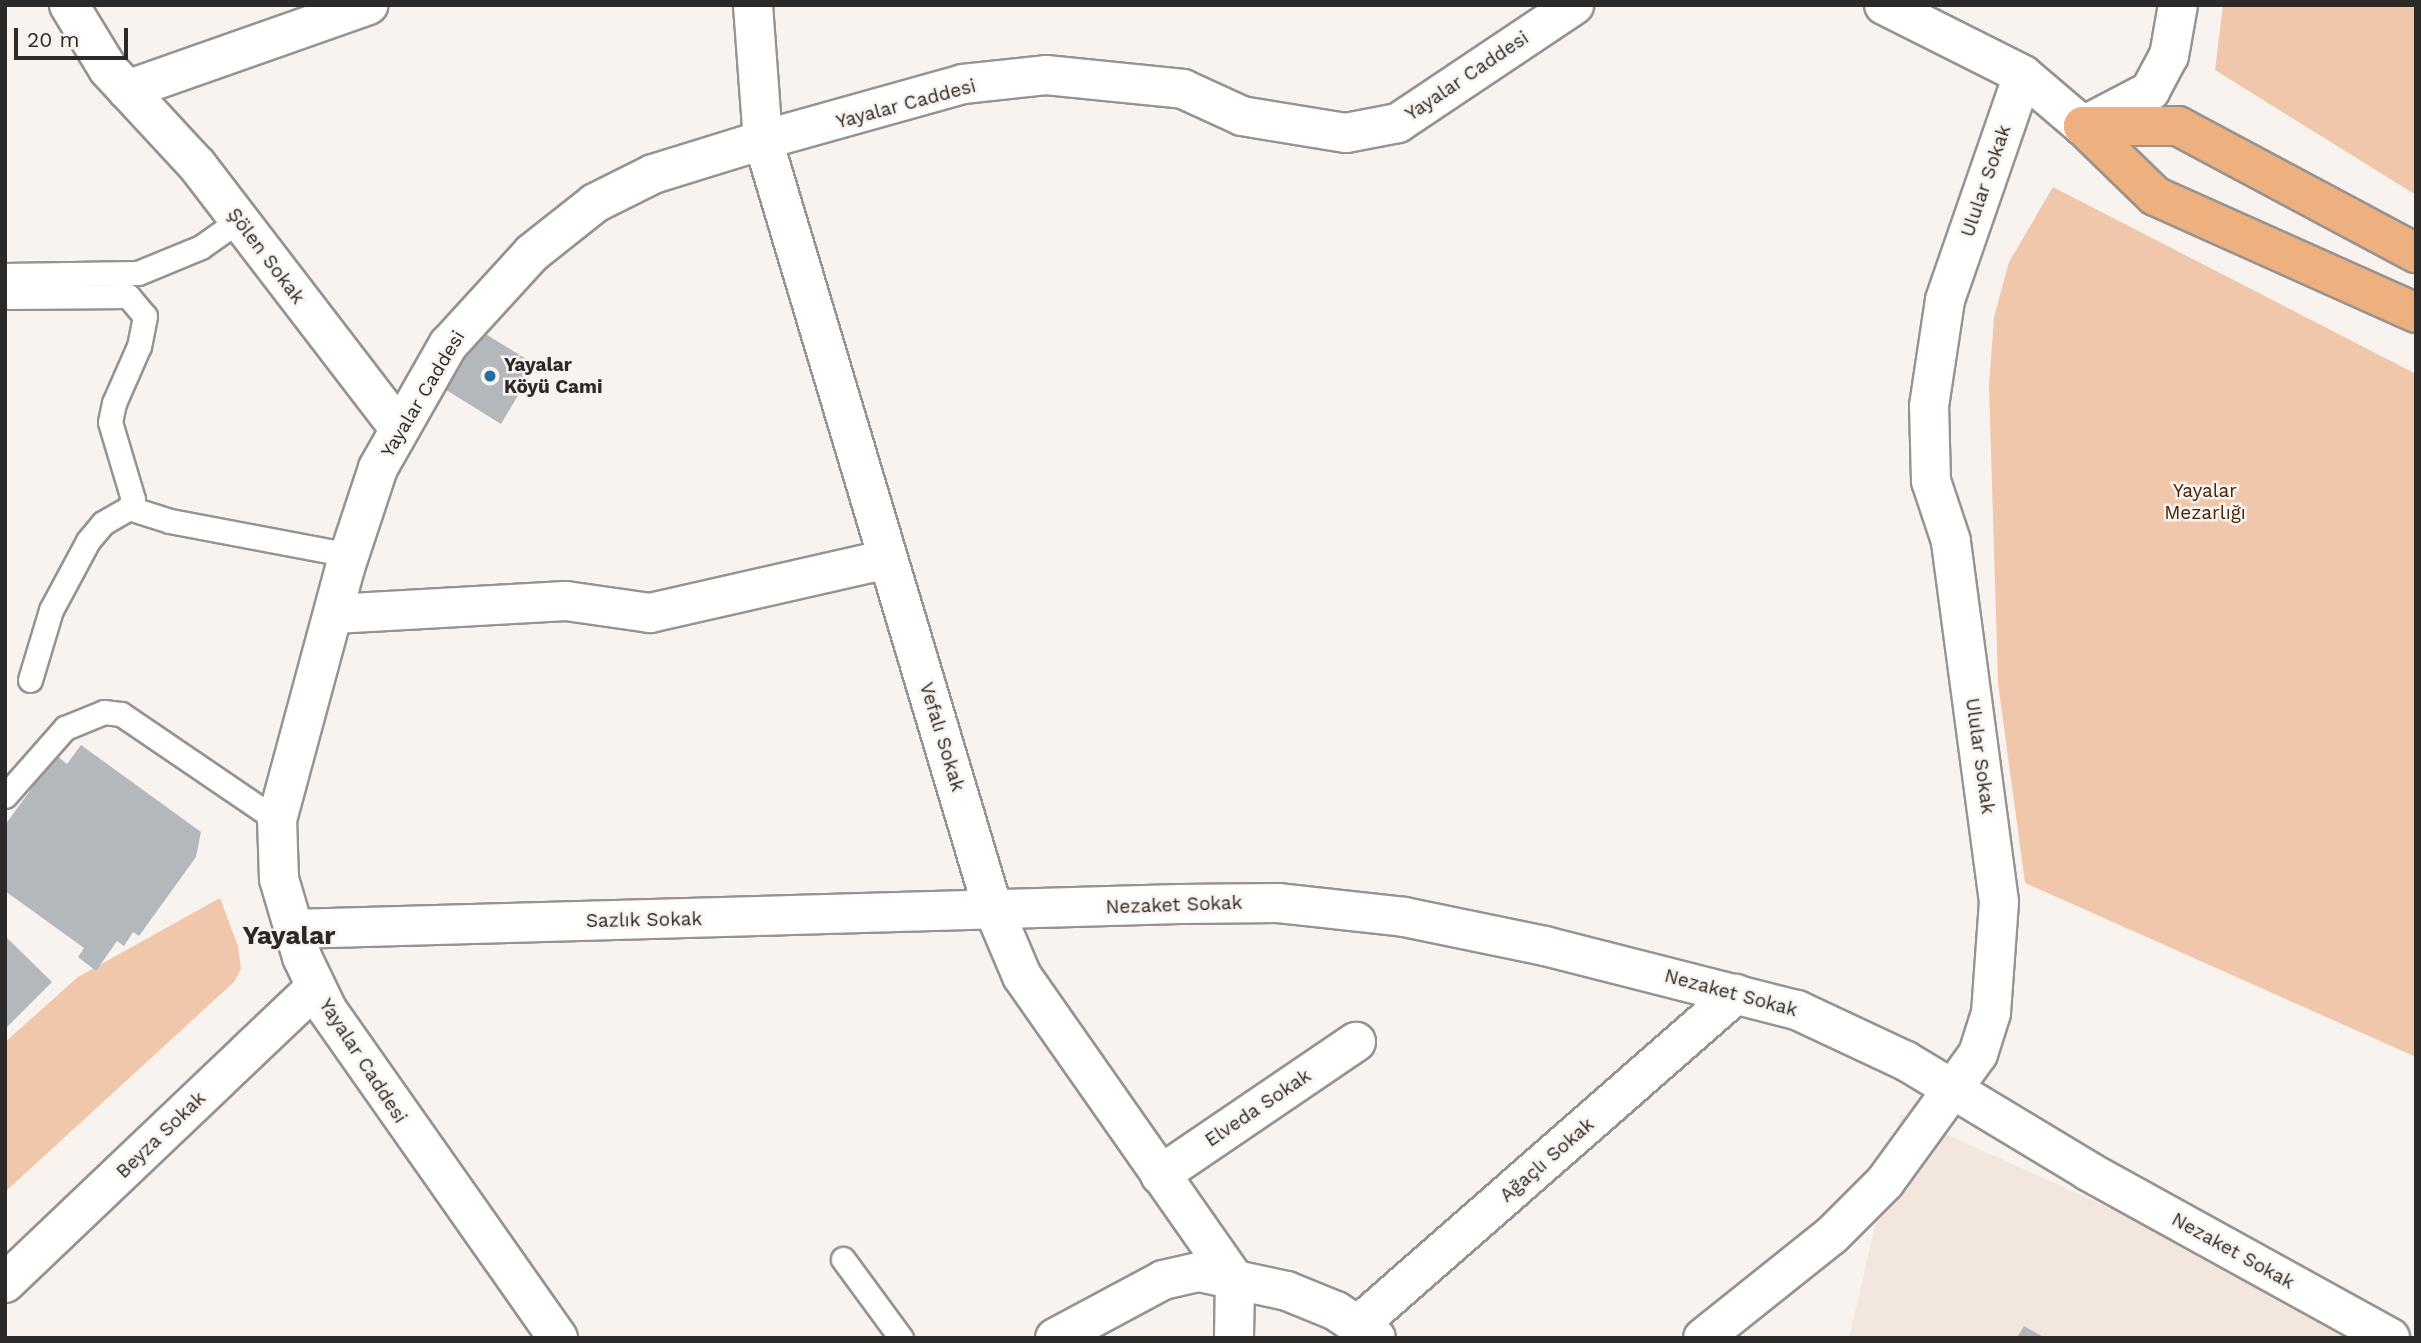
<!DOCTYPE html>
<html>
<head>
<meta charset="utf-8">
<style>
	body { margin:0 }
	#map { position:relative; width:2421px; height:1343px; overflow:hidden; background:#f9f3ef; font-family:"Work Sans",sans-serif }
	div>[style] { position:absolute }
	.built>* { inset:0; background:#f3e6de }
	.green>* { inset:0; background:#f1c7ac }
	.building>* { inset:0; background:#b3b8bc }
	.roads { filter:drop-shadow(2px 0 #989390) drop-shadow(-2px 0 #989390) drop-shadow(0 2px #989390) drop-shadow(0 -2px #989390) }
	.service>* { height:23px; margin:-11.5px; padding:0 11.5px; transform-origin:11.5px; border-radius:11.5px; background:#fff }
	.minor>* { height:38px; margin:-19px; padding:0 19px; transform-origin:19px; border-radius:19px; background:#fff }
	.tertiary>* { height:38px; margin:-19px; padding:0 19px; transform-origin:19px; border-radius:19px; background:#fff }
	.primary>* { height:38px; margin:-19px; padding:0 19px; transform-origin:19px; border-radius:19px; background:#efb080 }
	.dots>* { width:19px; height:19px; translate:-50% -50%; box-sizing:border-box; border:4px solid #f9f3ef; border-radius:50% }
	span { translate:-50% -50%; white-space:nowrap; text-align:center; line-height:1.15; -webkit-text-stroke:5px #f9f3ef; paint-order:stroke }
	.street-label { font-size:19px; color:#2c2a28 }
	.poi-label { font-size:19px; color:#2c2a28; font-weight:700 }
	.left { translate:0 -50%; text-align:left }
	.park-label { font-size:19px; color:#43230b }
	.district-label { font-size:26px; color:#2c2a28; font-weight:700 }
	.frame { position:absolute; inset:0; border:7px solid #2c2a28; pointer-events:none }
	.scale { position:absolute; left:14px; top:28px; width:114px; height:32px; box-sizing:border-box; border:4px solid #2c2a28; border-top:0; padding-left:9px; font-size:21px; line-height:24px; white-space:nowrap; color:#2c2a28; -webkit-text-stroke:5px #f9f3ef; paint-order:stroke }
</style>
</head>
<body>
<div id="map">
	<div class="built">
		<i style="clip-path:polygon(1901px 1114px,2399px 1338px,1849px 1338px)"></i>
	</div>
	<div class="green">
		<i style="clip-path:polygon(2223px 5px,2416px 5px,2416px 195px,2215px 70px)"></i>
		<i style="clip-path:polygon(2053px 187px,2416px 374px,2416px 1057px,2025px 883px,1998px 683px,1989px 386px,1994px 317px,2009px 262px)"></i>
		<i style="clip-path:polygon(220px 898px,238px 946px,241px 969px,234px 982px,5px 1192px,5px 1042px,78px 977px)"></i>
	</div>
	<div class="building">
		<i style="clip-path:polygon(479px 330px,536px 365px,501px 424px,443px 388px)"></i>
		<i style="clip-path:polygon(81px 745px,201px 832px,196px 857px,139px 936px,133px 932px,124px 946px,117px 941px,96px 971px,78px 957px,84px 948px,5px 891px,5px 825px,56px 755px,67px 764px)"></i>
		<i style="clip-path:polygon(5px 936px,52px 982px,5px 1029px)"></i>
		<i style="clip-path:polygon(2024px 1326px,2045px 1338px,2017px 1338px)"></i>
	</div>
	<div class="roads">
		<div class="service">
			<i style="left:5px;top:275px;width:133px;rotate:-0.9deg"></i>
			<i style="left:138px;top:273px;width:68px;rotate:-22.4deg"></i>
			<i style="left:201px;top:247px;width:47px;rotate:-35.4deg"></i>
			<i style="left:5px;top:297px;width:123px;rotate:-0.5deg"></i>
			<i style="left:128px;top:296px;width:26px;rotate:50deg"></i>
			<i style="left:145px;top:316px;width:31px;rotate:101deg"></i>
			<i style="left:139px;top:346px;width:62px;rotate:113.7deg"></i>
			<i style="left:114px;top:403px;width:19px;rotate:102deg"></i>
			<i style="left:110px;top:422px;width:80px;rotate:73.4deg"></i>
			<i style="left:133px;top:499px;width:10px;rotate:114deg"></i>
			<i style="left:129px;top:508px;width:30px;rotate:150deg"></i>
			<i style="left:103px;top:523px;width:23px;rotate:130deg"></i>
			<i style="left:88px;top:541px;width:78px;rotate:118.2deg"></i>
			<i style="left:51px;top:610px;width:73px;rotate:106.7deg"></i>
			<i style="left:129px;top:508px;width:43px;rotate:17.6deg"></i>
			<i style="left:170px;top:521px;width:183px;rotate:10.7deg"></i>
			<i style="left:5px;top:796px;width:91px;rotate:-48.6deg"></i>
			<i style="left:65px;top:728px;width:42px;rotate:-22.3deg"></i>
			<i style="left:104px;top:712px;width:17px;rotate:7deg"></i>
			<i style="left:121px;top:714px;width:189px;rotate:34.2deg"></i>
			<i style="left:843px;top:1259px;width:98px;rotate:53.7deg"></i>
		</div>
		<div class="minor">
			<i style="left:69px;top:5px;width:75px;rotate:58.6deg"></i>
			<i style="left:108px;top:69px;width:131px;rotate:47.2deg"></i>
			<i style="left:197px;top:165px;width:332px;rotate:52.5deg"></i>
			<i style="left:753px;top:5px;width:135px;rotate:85.8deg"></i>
			<i style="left:763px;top:140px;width:796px;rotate:73.36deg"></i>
			<i style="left:991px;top:903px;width:79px;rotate:67deg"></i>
			<i style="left:1022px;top:976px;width:371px;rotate:55deg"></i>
			<i style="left:1235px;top:1280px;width:58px;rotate:91deg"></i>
			<i style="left:127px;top:90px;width:256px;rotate:-19.4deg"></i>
			<i style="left:2083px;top:126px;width:76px;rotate:-27.6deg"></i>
			<i style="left:2150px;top:91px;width:40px;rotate:-62deg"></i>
			<i style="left:2169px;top:56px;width:52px;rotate:-80deg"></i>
			<i style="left:334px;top:614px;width:232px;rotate:-3.2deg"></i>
			<i style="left:566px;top:601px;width:85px;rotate:8.1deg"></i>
			<i style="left:650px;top:613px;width:244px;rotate:-12.8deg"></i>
			<i style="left:293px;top:929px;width:887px;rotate:-1.61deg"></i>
			<i style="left:1180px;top:904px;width:98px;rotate:-0.6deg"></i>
			<i style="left:1278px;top:903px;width:127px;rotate:6.3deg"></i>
			<i style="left:1404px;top:917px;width:144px;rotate:11.6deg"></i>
			<i style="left:1545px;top:946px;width:260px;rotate:14.3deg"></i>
			<i style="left:1797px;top:1010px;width:120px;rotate:25.1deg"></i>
			<i style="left:1906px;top:1061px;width:213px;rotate:31.1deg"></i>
			<i style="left:2088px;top:1171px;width:345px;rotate:28.9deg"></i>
			<i style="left:1160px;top:1175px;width:237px;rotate:-34.2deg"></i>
			<i style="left:5px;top:1283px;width:429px;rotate:-43.6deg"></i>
			<i style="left:1357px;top:1326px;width:504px;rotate:-41.22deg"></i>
			<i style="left:1055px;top:1338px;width:123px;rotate:-28.2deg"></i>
			<i style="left:1163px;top:1280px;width:37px;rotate:-13deg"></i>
			<i style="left:1199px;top:1272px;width:90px;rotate:12.2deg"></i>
			<i style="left:1287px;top:1291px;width:53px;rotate:22.2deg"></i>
			<i style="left:1336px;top:1311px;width:48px;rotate:34deg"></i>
			<i style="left:1703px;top:1338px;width:164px;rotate:-38.6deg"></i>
			<i style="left:1831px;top:1236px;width:76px;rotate:-45deg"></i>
			<i style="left:1885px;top:1182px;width:158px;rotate:-54deg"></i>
			<i style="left:1978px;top:1054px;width:43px;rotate:-72.4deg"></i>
			<i style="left:1991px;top:1013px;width:111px;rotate:-85.9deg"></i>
			<i style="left:1999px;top:902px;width:364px;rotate:-97.6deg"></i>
			<i style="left:1951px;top:541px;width:63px;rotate:-108.4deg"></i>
			<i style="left:1931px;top:481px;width:75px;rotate:-91.5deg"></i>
			<i style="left:1929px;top:406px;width:107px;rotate:-81.4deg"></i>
			<i style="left:1945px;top:300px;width:238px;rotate:-70.9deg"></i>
		</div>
		<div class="tertiary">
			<i style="left:1884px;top:5px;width:156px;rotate:26.7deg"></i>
			<i style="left:2023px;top:75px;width:79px;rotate:40.4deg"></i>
			<i style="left:558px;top:1338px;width:402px;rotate:-125.1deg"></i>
			<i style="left:327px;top:1009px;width:58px;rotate:-115.7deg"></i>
			<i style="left:302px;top:957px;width:81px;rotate:-106.4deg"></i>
			<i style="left:279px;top:879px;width:59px;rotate:-91.9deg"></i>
			<i style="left:277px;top:820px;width:261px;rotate:-74.9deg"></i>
			<i style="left:345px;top:568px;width:105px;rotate:-71.7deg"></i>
			<i style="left:378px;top:468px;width:142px;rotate:-60.4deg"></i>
			<i style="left:448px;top:345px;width:125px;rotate:-47.6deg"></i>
			<i style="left:532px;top:253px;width:80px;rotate:-38.4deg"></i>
			<i style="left:595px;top:203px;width:65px;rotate:-26.6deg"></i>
			<i style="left:653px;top:174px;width:115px;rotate:-17.2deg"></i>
			<i style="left:763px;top:140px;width:208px;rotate:-15.6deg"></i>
			<i style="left:963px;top:84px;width:83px;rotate:-6.2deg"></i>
			<i style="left:1046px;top:75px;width:138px;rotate:5.8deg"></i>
			<i style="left:1183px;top:89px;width:65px;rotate:24.6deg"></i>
			<i style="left:1242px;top:116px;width:105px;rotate:9.3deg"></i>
			<i style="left:1346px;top:133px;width:53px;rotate:-10.9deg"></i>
			<i style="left:1398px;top:123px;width:212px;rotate:-33.8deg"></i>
		</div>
		<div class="primary">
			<i style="left:2083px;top:126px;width:100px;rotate:44.2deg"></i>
			<i style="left:2155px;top:196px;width:286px;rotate:24.1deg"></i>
			<i style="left:2083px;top:126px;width:95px"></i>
			<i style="left:2178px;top:126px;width:270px;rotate:28.1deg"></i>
		</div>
	</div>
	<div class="dots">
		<i style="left:490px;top:376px;background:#2070a2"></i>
	</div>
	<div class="street-label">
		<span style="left:1467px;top:76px;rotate:-34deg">Yayalar Caddesi</span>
		<span style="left:906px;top:104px;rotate:-15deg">Yayalar Caddesi</span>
		<span style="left:1986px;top:181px;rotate:-71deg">Ulular Sokak</span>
		<span style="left:266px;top:256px;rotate:53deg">Şölen Sokak</span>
		<span style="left:423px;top:394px;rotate:-59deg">Yayalar Caddesi</span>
		<span style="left:942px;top:737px;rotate:73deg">Vefalı Sokak</span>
		<span style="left:1980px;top:756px;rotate:82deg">Ulular Sokak</span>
		<span style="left:1174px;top:905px;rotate:-2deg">Nezaket Sokak</span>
		<span style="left:644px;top:920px;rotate:-1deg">Sazlık Sokak</span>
		<span style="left:1731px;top:993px;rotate:15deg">Nezaket Sokak</span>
		<span style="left:363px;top:1061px;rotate:57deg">Yayalar Caddesi</span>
		<span style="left:1258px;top:1108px;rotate:-34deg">Elveda Sokak</span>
		<span style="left:161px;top:1135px;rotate:-44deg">Beyza Sokak</span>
		<span style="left:1547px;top:1160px;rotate:-41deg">Ağaçlı Sokak</span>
		<span style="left:2233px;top:1251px;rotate:29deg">Nezaket Sokak</span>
	</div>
	<div class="poi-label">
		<span class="left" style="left:504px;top:376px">Yayalar<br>Köyü Cami</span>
	</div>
	<div class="park-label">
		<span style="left:2205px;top:502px">Yayalar<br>Mezarlığı</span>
	</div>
	<div class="district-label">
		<span style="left:289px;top:936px">Yayalar</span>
	</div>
	<div class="frame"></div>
	<div class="scale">20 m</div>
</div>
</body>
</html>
